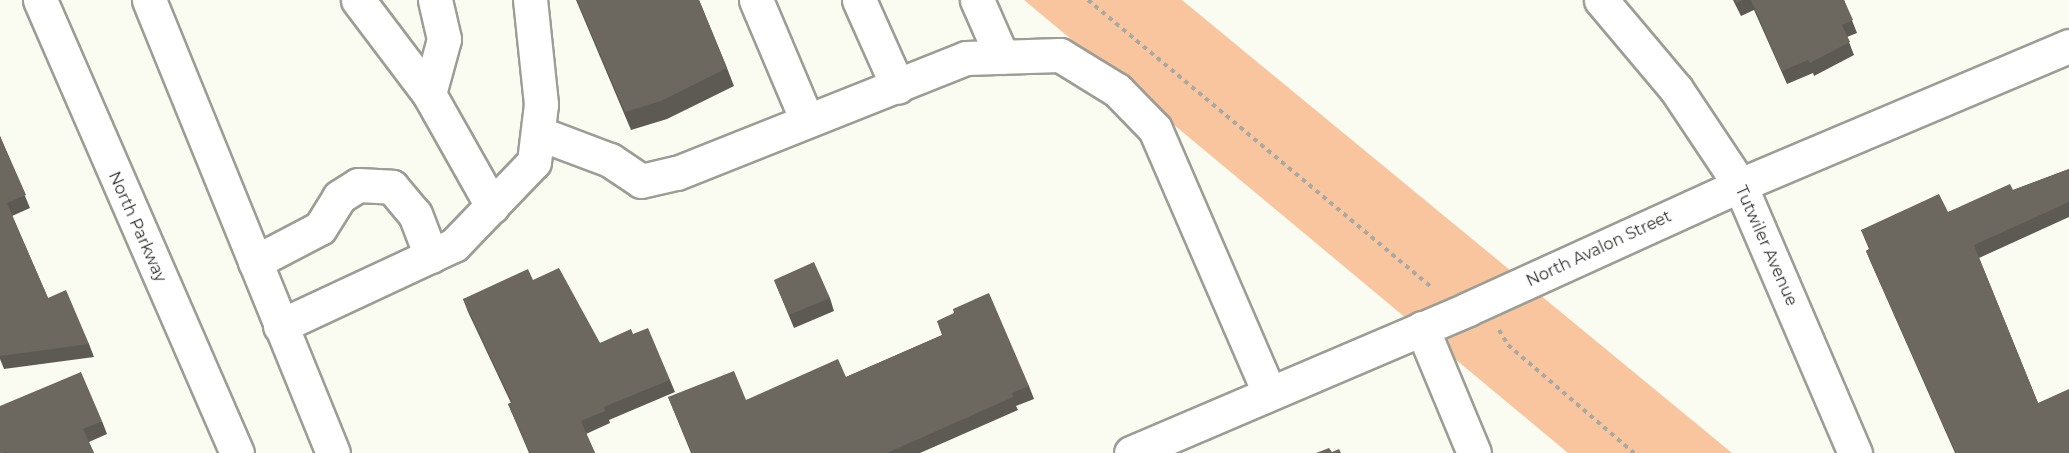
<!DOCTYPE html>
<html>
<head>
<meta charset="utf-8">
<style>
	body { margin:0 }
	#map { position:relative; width:2069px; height:453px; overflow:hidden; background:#fafbf1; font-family:Montserrat,sans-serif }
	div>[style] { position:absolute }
	.green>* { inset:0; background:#f9c59f }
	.path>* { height:4px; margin-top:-2px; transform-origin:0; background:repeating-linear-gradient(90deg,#a8a9a2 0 4.5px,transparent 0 9px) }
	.roads { filter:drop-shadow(2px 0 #9c9d94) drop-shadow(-2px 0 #9c9d94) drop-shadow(0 2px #9c9d94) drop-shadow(0 -2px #9c9d94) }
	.minor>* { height:33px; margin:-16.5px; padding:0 16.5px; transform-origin:16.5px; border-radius:16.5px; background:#fff }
	.major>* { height:33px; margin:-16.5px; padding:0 16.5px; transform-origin:16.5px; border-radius:16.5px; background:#fff }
	.wall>* { inset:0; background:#5d5953 }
	.building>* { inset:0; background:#6c6860 }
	span { translate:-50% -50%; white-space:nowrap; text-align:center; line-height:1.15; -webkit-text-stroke:6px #fff; paint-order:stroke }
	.street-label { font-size:16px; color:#31322e }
</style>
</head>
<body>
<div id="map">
	<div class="green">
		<i style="clip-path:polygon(1024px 0,1182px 0,1732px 453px,1568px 453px)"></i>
	</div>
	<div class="path">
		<i style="left:1088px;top:0;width:449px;rotate:39.9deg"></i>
		<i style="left:1499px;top:330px;width:17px;rotate:59deg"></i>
		<i style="left:1508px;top:345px;width:166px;rotate:40.6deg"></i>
	</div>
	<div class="roads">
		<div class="minor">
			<i style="left:358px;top:0;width:118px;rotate:52.9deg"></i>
			<i style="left:429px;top:94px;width:129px;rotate:60.6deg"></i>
			<i style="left:756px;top:0;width:131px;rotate:67.1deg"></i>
			<i style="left:859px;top:0;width:95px;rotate:65.9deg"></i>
			<i style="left:977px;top:0;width:62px;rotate:66.3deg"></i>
			<i style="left:1601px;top:0;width:116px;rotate:49.9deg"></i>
			<i style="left:1676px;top:89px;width:115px;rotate:56.3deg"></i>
			<i style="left:1740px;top:185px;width:292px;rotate:66.8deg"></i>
			<i style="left:429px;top:94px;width:57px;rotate:-74.7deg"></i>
			<i style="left:444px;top:39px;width:40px;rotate:-103deg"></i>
			<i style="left:538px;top:133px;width:77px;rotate:20.6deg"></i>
			<i style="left:610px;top:160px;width:37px;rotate:34deg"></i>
			<i style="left:641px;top:181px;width:37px;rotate:-13deg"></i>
			<i style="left:677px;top:173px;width:311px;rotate:-21.7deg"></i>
			<i style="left:966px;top:58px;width:94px;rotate:-1.8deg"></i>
			<i style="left:1060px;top:55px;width:67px;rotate:31.6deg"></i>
			<i style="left:1117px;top:90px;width:54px;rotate:45.7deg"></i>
			<i style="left:1155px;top:129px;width:288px;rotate:66.6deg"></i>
			<i style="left:255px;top:262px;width:73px;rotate:-27.6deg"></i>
			<i style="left:320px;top:228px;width:36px;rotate:-58deg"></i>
			<i style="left:339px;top:197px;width:22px;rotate:-32deg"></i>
			<i style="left:358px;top:185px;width:34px;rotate:3deg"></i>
			<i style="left:392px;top:187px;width:35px;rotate:50deg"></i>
			<i style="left:415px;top:214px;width:45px;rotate:69.1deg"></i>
			<i style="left:280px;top:326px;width:192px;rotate:-25deg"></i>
			<i style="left:454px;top:245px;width:115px;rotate:-46.1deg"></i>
			<i style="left:534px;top:162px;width:58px;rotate:-83.1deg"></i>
			<i style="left:541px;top:104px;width:105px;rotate:-96deg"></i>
			<i style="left:1422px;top:328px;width:135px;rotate:67.4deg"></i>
			<i style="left:1131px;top:453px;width:366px;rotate:-23.1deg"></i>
			<i style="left:1468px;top:309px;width:299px;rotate:-24.5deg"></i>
			<i style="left:1740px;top:185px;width:357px;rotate:-22.9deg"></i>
		</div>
		<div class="major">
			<i style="left:40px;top:0;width:494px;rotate:66.5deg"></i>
			<i style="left:149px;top:0;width:489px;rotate:67.9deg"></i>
		</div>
	</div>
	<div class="wall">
		<i style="clip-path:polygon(576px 0,699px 0,727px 68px,734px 86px,667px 119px,631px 130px)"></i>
		<i style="clip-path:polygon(1733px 0,1844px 0,1857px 33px,1847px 37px,1854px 55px,1814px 76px,1813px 73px,1787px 84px,1754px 10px,1741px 16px)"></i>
		<i style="clip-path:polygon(0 136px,30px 208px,12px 216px,48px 298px,89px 344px,94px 357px,4px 369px,0 359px)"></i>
		<i style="clip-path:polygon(2069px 169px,2069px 217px,1979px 258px,2038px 403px,2069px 453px,1955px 453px,1871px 263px,1866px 251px,1869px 249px,1861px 230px,1948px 212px,2013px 190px)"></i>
		<i style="clip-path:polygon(533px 280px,600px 343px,633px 334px,670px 380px,675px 392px,609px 420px,610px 423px,586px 434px,595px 453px,529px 453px,508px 404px,511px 403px,468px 312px,463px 299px)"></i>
		<i style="clip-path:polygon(774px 280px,830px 298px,834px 311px,794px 328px)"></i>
		<i style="clip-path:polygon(937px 321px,1029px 386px,1034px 399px,1016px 406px,1018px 410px,920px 453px,691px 453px,668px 397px,746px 400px,846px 377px,942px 335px)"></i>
		<i style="clip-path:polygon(102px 421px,107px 434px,89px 442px,94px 453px,0 453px)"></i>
	</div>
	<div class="building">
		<i style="clip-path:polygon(577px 0,699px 0,727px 68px,661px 101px,625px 112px)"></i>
		<i style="clip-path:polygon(1735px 0,1744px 0,1736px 3px)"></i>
		<i style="clip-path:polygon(1751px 0,1844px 0,1853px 20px,1842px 25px,1850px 42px,1810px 63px,1808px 60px,1782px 71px)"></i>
		<i style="clip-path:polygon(0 136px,26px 195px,7px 203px,48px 298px,66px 290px,89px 344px,0 356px)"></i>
		<i style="clip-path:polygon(2069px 169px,2069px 202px,1974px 245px,2038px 403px,2069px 389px,2069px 453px,1956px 453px,1866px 251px,1870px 249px,1861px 230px,1939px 194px,1948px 212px,2010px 184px,2013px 190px)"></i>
		<i style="clip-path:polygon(814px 262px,830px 298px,789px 315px,774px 280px)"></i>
		<i style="clip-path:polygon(559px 268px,600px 343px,631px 329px,633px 334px,648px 328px,670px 380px,604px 407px,605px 411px,581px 421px,595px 453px,530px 453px,508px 404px,512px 402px,463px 299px,528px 269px,533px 280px)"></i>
		<i style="clip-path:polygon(989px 293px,1029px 386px,1012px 393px,1013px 397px,887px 453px,692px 453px,668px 397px,734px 371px,746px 400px,838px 359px,846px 377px,943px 335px,937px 321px,954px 313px,953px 309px)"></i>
		<i style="clip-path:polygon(81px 372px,102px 421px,83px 429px,94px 453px,8px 453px,7px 452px,0 453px,0 406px)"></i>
		<i style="clip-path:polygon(1329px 448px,1332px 452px,1339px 449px,1341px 453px,1316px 453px)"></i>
	</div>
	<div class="street-label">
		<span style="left:137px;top:227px;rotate:66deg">North Parkway</span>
		<span style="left:1766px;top:246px;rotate:66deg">Tutwiler Avenue</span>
		<span style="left:1599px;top:249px;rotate:-25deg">North Avalon Street</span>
	</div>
</div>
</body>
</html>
